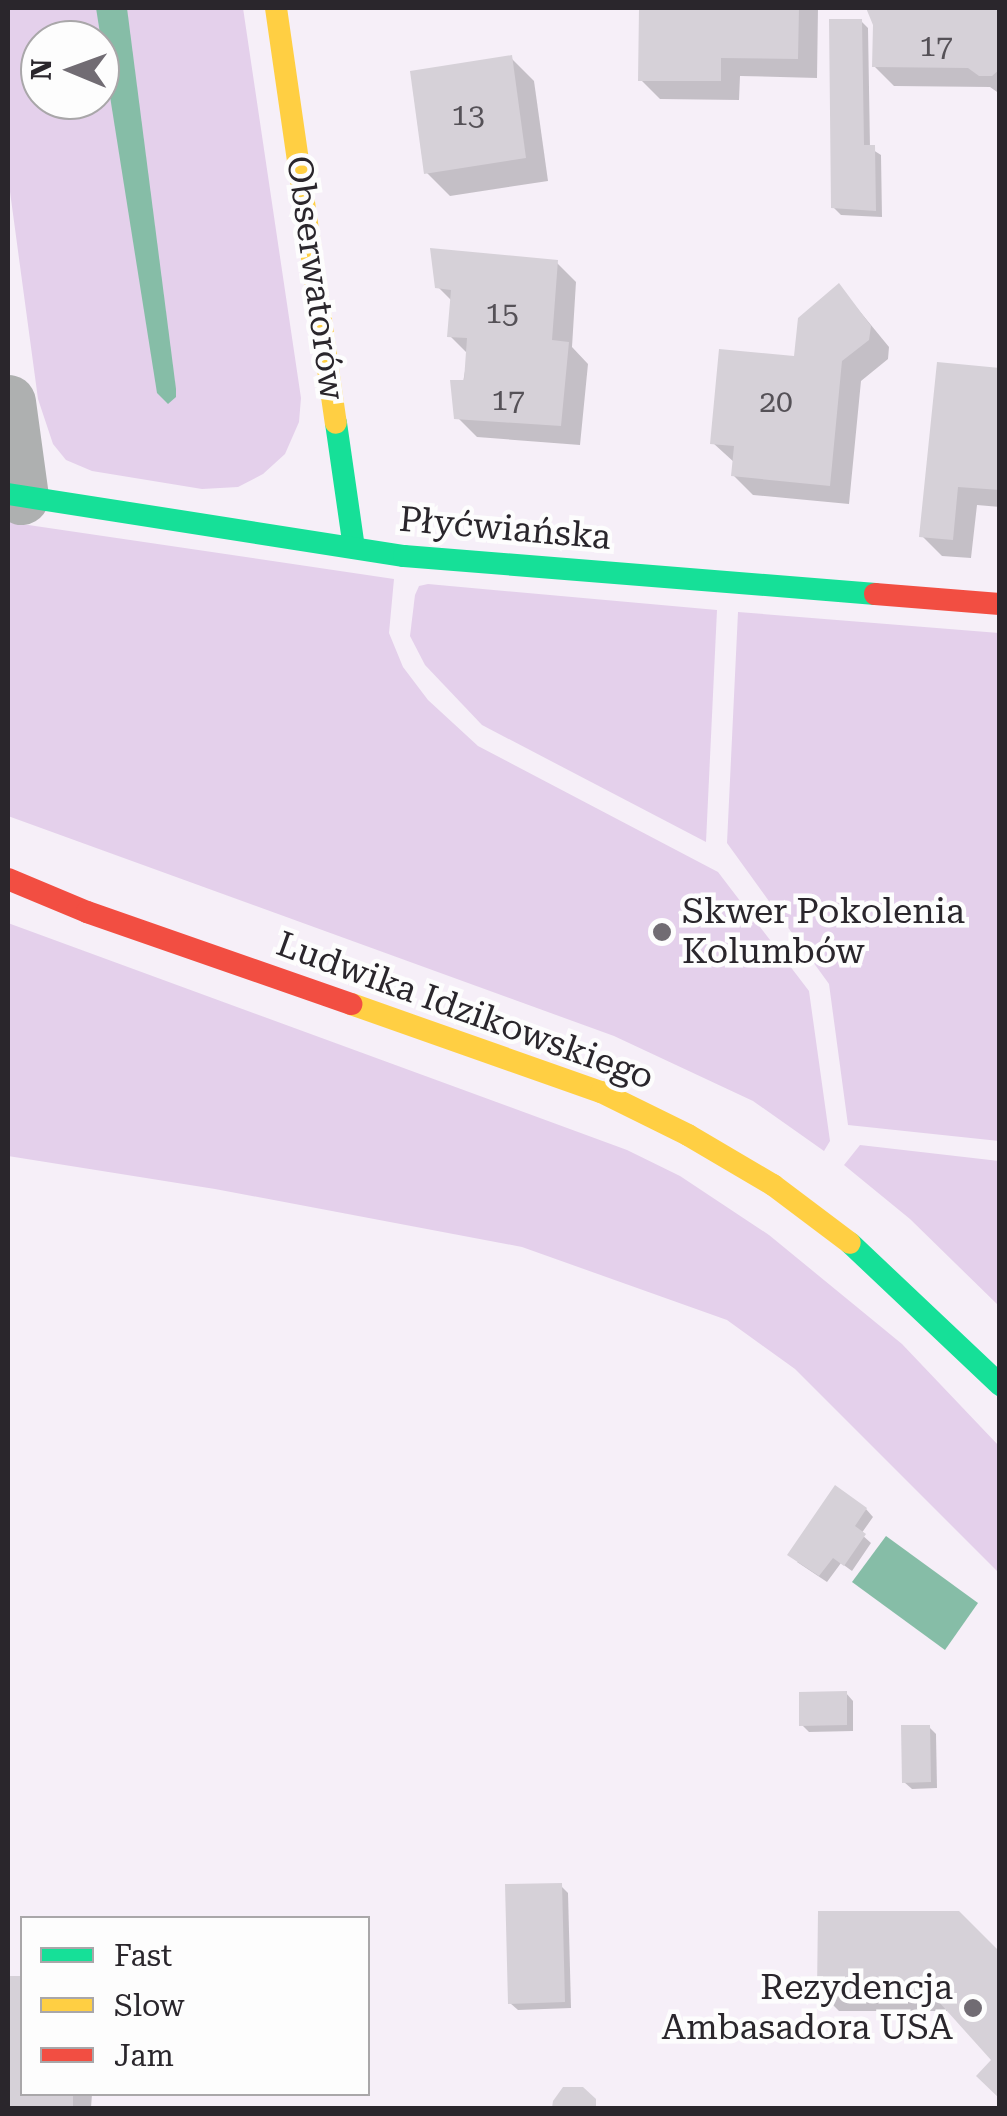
<!DOCTYPE html>
<html>
<head>
<meta charset="utf-8">
<style>
	body { margin:0 }
	#map { position:relative; width:1007px; height:2116px; overflow:hidden; background:#f6eff8; font-family:"Roboto Serif",serif }
	div>[style] { position:absolute }
	.green>* { inset:0; background:#e4d0eb }
	.water>* { inset:0; background:#86bda7 }
	.shadow>* { inset:0; background:#0003 }
	.building>* { inset:0; background:#d6d1d8 }
	.street>* { height:55px; margin:-27.5px; padding:0 27.5px; transform-origin:27.5px; border-radius:27.5px; background:#aeb0b0 }
	.fast>* { height:22px; margin:-11px; padding:0 11px; transform-origin:11px; border-radius:11px; background:#16e098 }
	.slow>* { height:22px; margin:-11px; padding:0 11px; transform-origin:11px; border-radius:11px; background:#ffcf43 }
	.jam>* { height:22px; margin:-11px; padding:0 11px; transform-origin:11px; border-radius:11px; background:#f24e42 }
	.dots>* { width:28px; height:28px; translate:-50% -50%; box-sizing:border-box; border:5px solid #fdfdfd; border-radius:50% }
	span { translate:-50% -50%; white-space:nowrap; text-align:center; line-height:1.15; -webkit-text-stroke:9px #fdfdfd; paint-order:stroke }
	.number-label { font-size:30px; color:#555157 }
	.number-label span { -webkit-text-stroke-width:0 }
	.street-label { font-size:35px; color:#2a262c }
	.poi-label { font-size:35px; color:#2a262c }
	.left { translate:0 -50%; text-align:left }
	.right { translate:-100% -50%; text-align:right }
	.frame { position:absolute; inset:0; border:10px solid #2a262c; pointer-events:none }
	.legend { position:absolute; left:20px; top:1916px; width:350px; height:180px; box-sizing:border-box; background:#fdfdfd; border:2px solid #a9a7a9; margin:0; padding:12px 18px; list-style:none; font-size:30px; color:#2a262c }
	.legend li { display:flex; align-items:center; gap:20px; height:50px }
	.legend b { width:50px; border:2px solid #a9a7a9 }
	.north { position:absolute; left:20px; top:20px; width:100px; height:100px; box-sizing:border-box; background:#fdfdfd; border:2px solid #a9a7a9; border-radius:50%; rotate:271deg; font-size:28px; font-weight:700; line-height:40px; text-align:center; color:#2a262c }
	.north::after { content:''; display:block; margin:auto; width:35px; height:45px; background:#716c73; clip-path:polygon(50% 0,100% 100%,50% 72%,0 100%) }
</style>
</head>
<body>
<div id="map">
	<div class="green">
		<i style="clip-path:polygon(evenodd,8px 8px,243px 8px,301px 398px,299px 422px,285px 454px,263px 474px,238px 487px,202px 489px,92px 471px,66px 460px,53px 444px,38px 399px,8px 177px,8px 8px,40px 40px,100px 40px,100px 100px,40px 100px,40px 40px)"></i>
		<i style="clip-path:polygon(8px 522px,394px 579px,389px 633px,403px 667px,428px 700px,478px 746px,718px 872px,809px 991px,830px 1141px,824px 1151px,753px 1101px,614px 1036px,8px 816px)"></i>
		<i style="clip-path:polygon(428px 584px,717px 610px,706px 842px,482px 725px,425px 665px,410px 636px,415px 595px,419px 586px)"></i>
		<i style="clip-path:polygon(738px 612px,999px 633px,999px 1141px,848px 1125px,829px 984px,727px 843px)"></i>
		<i style="clip-path:polygon(8px 923px,627px 1150px,680px 1176px,769px 1235px,902px 1344px,999px 1446px,999px 1573px,795px 1369px,727px 1320px,522px 1247px,215px 1189px,8px 1156px)"></i>
		<i style="clip-path:polygon(860px 1145px,999px 1161px,999px 1306px,910px 1219px,844px 1165px)"></i>
	</div>
	<div class="water">
		<i style="clip-path:polygon(96px 8px,127px 8px,176px 389px,176px 397px,168px 404px,157px 393px)"></i>
		<i style="clip-path:polygon(886px 1536px,978px 1603px,945px 1650px,852px 1582px)"></i>
	</div>
	<div class="shadow">
		<i style="clip-path:polygon(641px 8px,818px 8px,817px 78px,740px 76px,739px 100px,660px 99px,641px 80px)"></i>
		<i style="clip-path:polygon(869px 8px,1000px 8px,1000px 94px,990px 87px,894px 86px,874px 66px,875px 25px)"></i>
		<i style="clip-path:polygon(861px 21px,868px 28px,870px 148px,881px 155px,882px 217px,841px 215px,833px 207px)"></i>
		<i style="clip-path:polygon(511px 58px,534px 81px,548px 181px,450px 196px,427px 173px)"></i>
		<i style="clip-path:polygon(557px 263px,576px 282px,572px 347px,588px 364px,580px 445px,477px 437px,457px 417px,468px 354px,450px 336px,453px 302px,438px 287px)"></i>
		<i style="clip-path:polygon(839px 286px,889px 347px,888px 359px,861px 381px,849px 504px,753px 495px,733px 475px,735px 463px,713px 443px,796px 359px)"></i>
		<i style="clip-path:polygon(1000px 371px,1000px 507px,977px 505px,971px 558px,942px 556px,922px 536px)"></i>
		<i style="clip-path:polygon(866px 1509px,873px 1517px,861px 1534px,871px 1543px,852px 1571px,841px 1563px,827px 1582px,797px 1562px)"></i>
		<i style="clip-path:polygon(846px 1693px,853px 1701px,853px 1731px,809px 1732px,802px 1725px)"></i>
		<i style="clip-path:polygon(929px 1727px,936px 1734px,937px 1788px,912px 1789px,904px 1782px)"></i>
		<i style="clip-path:polygon(561px 1886px,568px 1893px,571px 2008px,518px 2010px,510px 2003px)"></i>
		<i style="clip-path:polygon(958px 1913px,995px 2060px,951px 2011px,839px 2011px,819px 1991px)"></i>
		<i style="clip-path:polygon(8px 1978px,22px 1978px,22px 2094px,92px 2094px,91px 2108px,8px 2108px)"></i>
	</div>
	<div class="building">
		<i style="clip-path:polygon(639px 8px,799px 8px,798px 59px,721px 58px,721px 81px,638px 81px)"></i>
		<i style="clip-path:polygon(866px 8px,1000px 8px,1000px 69px,992px 76px,979px 76px,968px 68px,872px 67px,873px 25px)"></i>
		<i style="clip-path:polygon(829px 19px,862px 19px,864px 145px,875px 145px,876px 211px,831px 208px)"></i>
		<i style="clip-path:polygon(512px 55px,526px 158px,424px 174px,410px 71px)"></i>
		<i style="clip-path:polygon(430px 248px,558px 260px,552px 340px,569px 342px,561px 426px,454px 419px,450px 380px,464px 380px,467px 338px,447px 337px,451px 290px,435px 288px)"></i>
		<i style="clip-path:polygon(839px 283px,871px 326px,869px 340px,842px 361px,830px 486px,731px 476px,734px 446px,710px 444px,719px 349px,794px 356px,798px 318px)"></i>
		<i style="clip-path:polygon(937px 362px,1000px 368px,1000px 490px,958px 487px,953px 540px,919px 537px)"></i>
		<i style="clip-path:polygon(835px 1485px,867px 1508px,855px 1526px,866px 1534px,844px 1566px,833px 1558px,819px 1576px,787px 1555px)"></i>
		<i style="clip-path:polygon(847px 1691px,847px 1725px,799px 1726px,799px 1692px)"></i>
		<i style="clip-path:polygon(901px 1725px,930px 1725px,931px 1782px,902px 1783px)"></i>
		<i style="clip-path:polygon(562px 1883px,565px 2002px,508px 2004px,505px 1884px)"></i>
		<i style="clip-path:polygon(818px 1911px,959px 1911px,1000px 1952px,1000px 2099px,976px 2076px,991px 2060px,930px 1992px,817px 1992px)"></i>
		<i style="clip-path:polygon(8px 1976px,22px 1976px,22px 2094px,73px 2094px,73px 2108px,8px 2108px)"></i>
		<i style="clip-path:polygon(563px 2087px,583px 2087px,596px 2099px,596px 2108px,552px 2108px,553px 2101px)"></i>
	</div>
	<div class="street">
		<i style="left:8px;top:402px;width:96px;rotate:82.2deg"></i>
	</div>
	<div class="fast">
		<i style="left:336px;top:423px;width:126px;rotate:81.8deg"></i>
		<i style="left:8px;top:494px;width:401px;rotate:8.9deg"></i>
		<i style="left:404px;top:556px;width:473px;rotate:4.6deg"></i>
		<i style="left:850px;top:1243px;width:207px;rotate:43.4deg"></i>
	</div>
	<div class="slow">
		<i style="left:276px;top:8px;width:419px;rotate:81.8deg"></i>
		<i style="left:351px;top:1004px;width:265px;rotate:19.4deg"></i>
		<i style="left:601px;top:1092px;width:97px;rotate:26.3deg"></i>
		<i style="left:688px;top:1135px;width:99px;rotate:30.5deg"></i>
		<i style="left:773px;top:1185px;width:96px;rotate:37deg"></i>
	</div>
	<div class="jam">
		<i style="left:875px;top:594px;width:125px;rotate:4.6deg"></i>
		<i style="left:8px;top:879px;width:86px;rotate:22.7deg"></i>
		<i style="left:87px;top:912px;width:280px;rotate:19.2deg"></i>
	</div>
	<div class="dots">
		<i style="left:662px;top:932px;background:#716c73"></i>
		<i style="left:973px;top:2008px;background:#716c73"></i>
	</div>
	<div class="number-label">
		<span style="left:936px;top:46px">17</span>
		<span style="left:468px;top:115px">13</span>
		<span style="left:502px;top:313px">15</span>
		<span style="left:508px;top:400px">17</span>
		<span style="left:776px;top:402px">20</span>
	</div>
	<div class="street-label">
		<span style="left:315px;top:278px;rotate:82deg">Obserwatorów</span>
		<span style="left:505px;top:529px;rotate:5deg">Płyćwiańska</span>
		<span style="left:465px;top:1011px;rotate:20deg">Ludwika Idzikowskiego</span>
	</div>
	<div class="poi-label">
		<span class="left" style="left:682px;top:932px">Skwer Pokolenia<br>Kolumbów</span>
		<span class="right" style="left:953px;top:2008px">Rezydencja<br>Ambasadora USA</span>
	</div>
	<div class="frame"></div>
	<ul class="legend">
	<li><b style="height:12px;background:#16e098"></b>Fast</li>
	<li><b style="height:12px;background:#ffcf43"></b>Slow</li>
	<li><b style="height:12px;background:#f24e42"></b>Jam</li>
	</ul>
	<div class="north">N</div>
</div>
</body>
</html>
